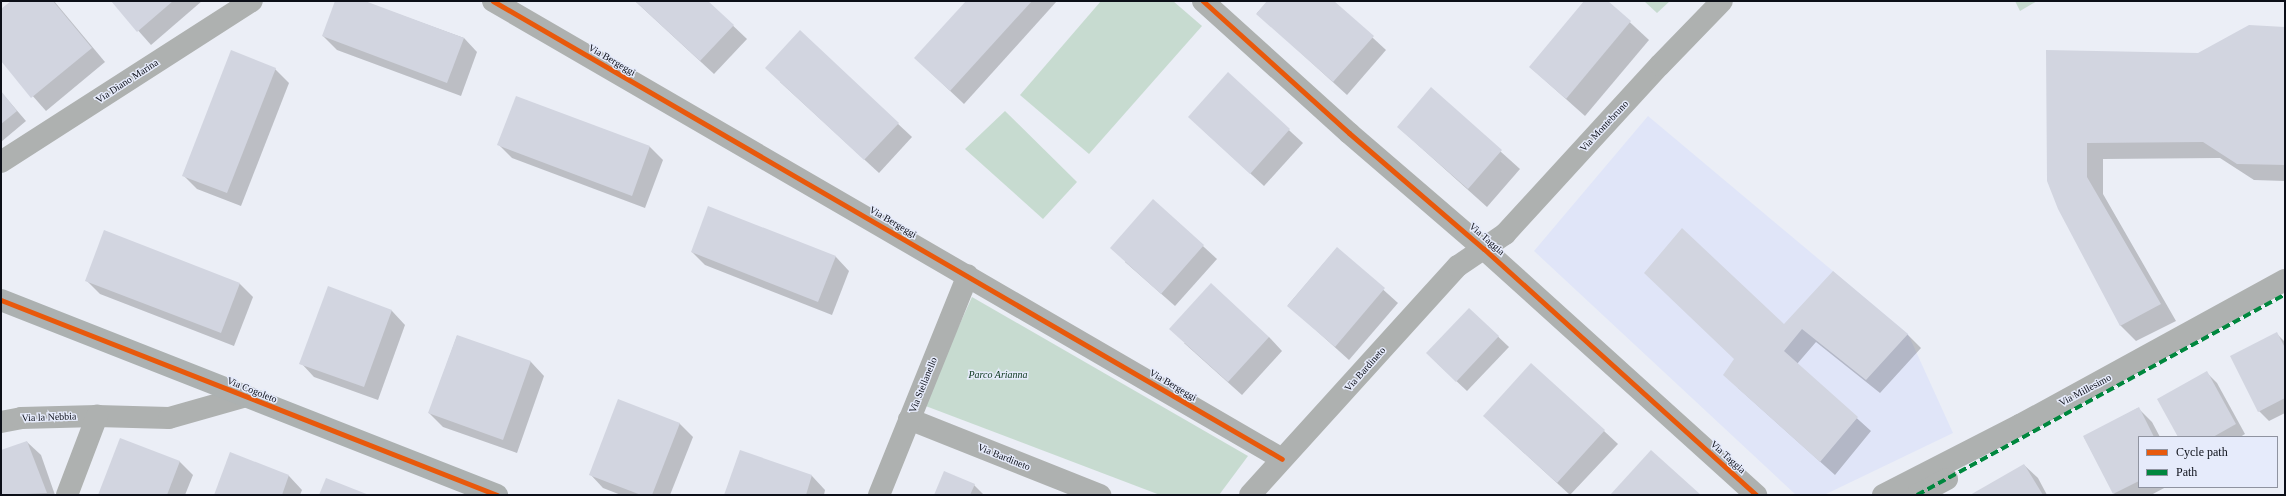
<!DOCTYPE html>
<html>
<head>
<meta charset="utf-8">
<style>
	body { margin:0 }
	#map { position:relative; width:2286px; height:496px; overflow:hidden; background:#ebeef6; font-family:Georgia,serif }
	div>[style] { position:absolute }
	.built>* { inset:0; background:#e0e5f8 }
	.green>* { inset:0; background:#c7dbd0 }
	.shadow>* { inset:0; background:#0003 }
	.building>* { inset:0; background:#d2d5e0 }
	.street>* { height:22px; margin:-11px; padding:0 11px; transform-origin:11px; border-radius:11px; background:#aeb1b0 }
	.secondary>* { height:22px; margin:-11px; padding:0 11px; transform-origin:11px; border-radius:11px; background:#acb1b1 }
	.quiet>* { height:4px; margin-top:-2px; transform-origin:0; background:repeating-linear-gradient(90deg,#00873e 0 8px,transparent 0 12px) }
	.cycleway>* { height:5px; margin:-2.5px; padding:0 2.5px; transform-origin:2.5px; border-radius:2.5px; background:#e8590c }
	span { translate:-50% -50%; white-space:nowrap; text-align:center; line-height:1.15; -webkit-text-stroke:3px #e6ebfb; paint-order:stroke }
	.street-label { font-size:10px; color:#0c0f18 }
	.park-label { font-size:10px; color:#09351a; font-style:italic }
	.frame { position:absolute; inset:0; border:2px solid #0c0f18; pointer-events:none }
	.legend { position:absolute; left:2138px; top:436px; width:140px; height:52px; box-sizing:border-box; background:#e6ebfb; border:1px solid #8f93a0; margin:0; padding:5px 7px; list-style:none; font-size:12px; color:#0c0f18 }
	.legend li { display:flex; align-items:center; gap:8px; height:20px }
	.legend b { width:20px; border:1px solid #8f93a0 }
</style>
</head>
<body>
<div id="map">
	<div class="built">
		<i style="clip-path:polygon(1648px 116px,1908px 334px,1953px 433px,1824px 495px,1796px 495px,1534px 251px)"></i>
	</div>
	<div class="green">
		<i style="clip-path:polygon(1101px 1px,1173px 1px,1202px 26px,1089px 154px,1020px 95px)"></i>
		<i style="clip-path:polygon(1644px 1px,1670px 1px,1657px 13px)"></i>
		<i style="clip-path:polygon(2015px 1px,2037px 1px,2020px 11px)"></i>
		<i style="clip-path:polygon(1005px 111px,1077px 182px,1043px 219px,965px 149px)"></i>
		<i style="clip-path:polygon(972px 297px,1248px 456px,1219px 495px,1160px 495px,923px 405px)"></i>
	</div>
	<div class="shadow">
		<i style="clip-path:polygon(12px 1px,54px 1px,105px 62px,46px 111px,1px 60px,1px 10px)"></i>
		<i style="clip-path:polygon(112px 1px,202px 1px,151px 45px)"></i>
		<i style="clip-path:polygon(337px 1px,362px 1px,464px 38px,477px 52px,461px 96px,337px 50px,323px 36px)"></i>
		<i style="clip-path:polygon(635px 1px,707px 1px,747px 39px,714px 74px)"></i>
		<i style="clip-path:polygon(967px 1px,1057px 1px,964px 104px,929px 71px)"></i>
		<i style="clip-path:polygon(1268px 1px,1333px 1px,1386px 50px,1347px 95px,1257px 13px)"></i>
		<i style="clip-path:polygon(1586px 1px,1607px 1px,1649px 40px,1585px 116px,1530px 67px)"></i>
		<i style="clip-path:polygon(2285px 28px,2285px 181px,2254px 180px,2220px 158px,2103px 159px,2103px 194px,2176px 321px,2136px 341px,2120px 325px,2047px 51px,2198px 54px)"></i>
		<i style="clip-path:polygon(800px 32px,912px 137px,879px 173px,780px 82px)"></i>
		<i style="clip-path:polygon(275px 69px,289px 83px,241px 206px,197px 189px,183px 175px)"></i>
		<i style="clip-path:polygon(1228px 74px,1303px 143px,1264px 186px,1203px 130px)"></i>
		<i style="clip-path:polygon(1431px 89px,1520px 169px,1487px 207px,1398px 127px)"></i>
		<i style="clip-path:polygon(1px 92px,26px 121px,1px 142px)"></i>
		<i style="clip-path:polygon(499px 145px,650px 147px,663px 160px,645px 208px,512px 158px)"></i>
		<i style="clip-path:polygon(1154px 201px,1217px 259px,1175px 306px,1125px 262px)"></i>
		<i style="clip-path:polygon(709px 208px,836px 257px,849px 271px,832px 315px,705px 265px,692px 252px)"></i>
		<i style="clip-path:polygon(1337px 248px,1398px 303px,1349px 360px,1288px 305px)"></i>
		<i style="clip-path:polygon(86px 280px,240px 284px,253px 297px,234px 346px,100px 294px)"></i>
		<i style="clip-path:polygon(329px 288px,392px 311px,405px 325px,378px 400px,314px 377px,301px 363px)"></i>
		<i style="clip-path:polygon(1469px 309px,1509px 347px,1467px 391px,1437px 363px)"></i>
		<i style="clip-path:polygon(1784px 326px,1907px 334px,1921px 348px,1880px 393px,1816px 342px,1797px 364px,1871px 431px,1835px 475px,1738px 388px)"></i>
		<i style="clip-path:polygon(2277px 334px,2285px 342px,2285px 413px,2269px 421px,2259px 411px)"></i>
		<i style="clip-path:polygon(457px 336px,531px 362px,544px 376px,517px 453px,443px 427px,429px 413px)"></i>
		<i style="clip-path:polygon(1269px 337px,1282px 351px,1242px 395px,1184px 343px)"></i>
		<i style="clip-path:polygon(2207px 373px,2217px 383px,2245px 434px,2240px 437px,2179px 437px)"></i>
		<i style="clip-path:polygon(2138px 408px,2152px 422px,2160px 437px,2139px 437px,2139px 487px,2166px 487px,2151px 495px,2115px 495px,2084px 437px)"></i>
		<i style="clip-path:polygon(679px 423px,693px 437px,670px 495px,621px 495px,603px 488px,590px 474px)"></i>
		<i style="clip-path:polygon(1498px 429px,1604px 431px,1618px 444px,1570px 495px)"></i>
		<i style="clip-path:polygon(27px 442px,41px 455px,55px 495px,1px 495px,1px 452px)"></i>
		<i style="clip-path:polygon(740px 452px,812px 476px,825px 490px,824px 495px,725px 495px)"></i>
		<i style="clip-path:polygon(230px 454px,289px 476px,302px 490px,300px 495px,215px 495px)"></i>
		<i style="clip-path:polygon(179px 461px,193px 475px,185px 495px,99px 495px)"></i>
		<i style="clip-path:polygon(2024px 465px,2038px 478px,2047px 495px,1972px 495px)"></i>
		<i style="clip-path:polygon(974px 485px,984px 495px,935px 495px)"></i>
	</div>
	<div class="building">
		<i style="clip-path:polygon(11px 1px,53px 1px,92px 48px,31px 98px,1px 61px,1px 9px)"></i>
		<i style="clip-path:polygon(111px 1px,173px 1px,137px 32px)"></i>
		<i style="clip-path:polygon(335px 1px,365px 1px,464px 38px,447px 83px,322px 36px)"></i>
		<i style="clip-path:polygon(635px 1px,708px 1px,734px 25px,700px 61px)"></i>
		<i style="clip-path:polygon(966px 1px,1032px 1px,950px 91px,914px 58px)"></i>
		<i style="clip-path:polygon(1267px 1px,1334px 1px,1374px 36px,1333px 82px,1256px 14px)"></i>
		<i style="clip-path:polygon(1584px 1px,1608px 1px,1631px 21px,1566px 99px,1529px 67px)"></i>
		<i style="clip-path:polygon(2249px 25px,2285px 27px,2285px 165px,2237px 164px,2203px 142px,2087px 143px,2087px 177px,2161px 304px,2120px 326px,2058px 209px,2047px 181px,2046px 50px,2198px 53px)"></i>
		<i style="clip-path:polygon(800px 30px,899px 123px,864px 160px,765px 68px)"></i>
		<i style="clip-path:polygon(231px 50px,276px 68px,227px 193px,182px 176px)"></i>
		<i style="clip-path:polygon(1228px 72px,1290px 129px,1250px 174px,1188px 117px)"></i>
		<i style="clip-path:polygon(1431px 87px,1502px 150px,1468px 189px,1397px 127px)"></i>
		<i style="clip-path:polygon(1px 91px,17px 111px,1px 124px)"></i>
		<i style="clip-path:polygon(516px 96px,650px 146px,632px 196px,497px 145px)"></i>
		<i style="clip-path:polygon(1153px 199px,1204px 245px,1161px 294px,1110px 248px)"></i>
		<i style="clip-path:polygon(708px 206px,836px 256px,818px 302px,691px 252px)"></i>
		<i style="clip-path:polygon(1682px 228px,1784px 324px,1833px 271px,1908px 334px,1866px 380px,1802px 329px,1784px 351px,1858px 417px,1820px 462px,1723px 375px,1734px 359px,1644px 273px)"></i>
		<i style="clip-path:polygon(104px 230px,240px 283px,221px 333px,85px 281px)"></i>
		<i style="clip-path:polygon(1337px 247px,1385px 288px,1335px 347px,1287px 306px)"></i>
		<i style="clip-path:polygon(1211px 283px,1269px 337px,1228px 382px,1169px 329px)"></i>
		<i style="clip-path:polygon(328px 286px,392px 310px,364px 387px,299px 364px)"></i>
		<i style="clip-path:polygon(1469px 308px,1499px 336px,1456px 382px,1426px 353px)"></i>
		<i style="clip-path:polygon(2277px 332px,2285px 348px,2285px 398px,2258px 412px,2230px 356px)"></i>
		<i style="clip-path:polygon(457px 335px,531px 361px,503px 440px,428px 413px)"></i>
		<i style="clip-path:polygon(1531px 363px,1605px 430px,1557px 483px,1483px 416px)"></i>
		<i style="clip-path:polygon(2207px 371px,2236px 424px,2213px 437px,2178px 437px,2157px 399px)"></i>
		<i style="clip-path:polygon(618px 399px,680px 423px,652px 495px,641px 495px,589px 475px)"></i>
		<i style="clip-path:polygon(2139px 407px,2154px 437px,2139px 437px,2139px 481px,2113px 494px,2083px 436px)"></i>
		<i style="clip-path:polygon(120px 438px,180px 461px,167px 495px,98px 495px)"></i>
		<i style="clip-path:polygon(27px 441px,47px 493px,1px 495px,1px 450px)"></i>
		<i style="clip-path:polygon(740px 450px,812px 475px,806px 495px,724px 495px)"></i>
		<i style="clip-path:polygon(1651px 450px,1701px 495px,1610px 495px)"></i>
		<i style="clip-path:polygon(230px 452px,289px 475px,282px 495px,214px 495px)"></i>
		<i style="clip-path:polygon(2024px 464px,2043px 495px,1970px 495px)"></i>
		<i style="clip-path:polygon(944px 471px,975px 484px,970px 495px,934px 495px)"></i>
		<i style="clip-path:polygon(326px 478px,369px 495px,319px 495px)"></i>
	</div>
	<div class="street">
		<i style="left:493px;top:1px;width:912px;rotate:30.13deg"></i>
		<i style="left:1203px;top:1px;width:197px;rotate:42.1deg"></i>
		<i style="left:1349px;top:133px;width:178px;rotate:40.7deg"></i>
		<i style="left:1484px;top:249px;width:367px;rotate:42.1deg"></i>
		<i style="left:1px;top:162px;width:298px;rotate:-32.7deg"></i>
		<i style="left:909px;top:419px;width:206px;rotate:21.7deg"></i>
		<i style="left:1px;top:422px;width:20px;rotate:-11deg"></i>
		<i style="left:21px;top:418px;width:76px;rotate:-1.5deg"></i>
		<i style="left:97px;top:416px;width:72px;rotate:1.6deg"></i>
		<i style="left:169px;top:418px;width:77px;rotate:-15.8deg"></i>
		<i style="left:67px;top:495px;width:85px;rotate:-69.2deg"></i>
		<i style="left:879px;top:495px;width:237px;rotate:-68deg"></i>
		<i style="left:1250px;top:495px;width:309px;rotate:-47.8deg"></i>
		<i style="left:1458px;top:266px;width:57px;rotate:-34.2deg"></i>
		<i style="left:1505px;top:234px;width:229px;rotate:-47.5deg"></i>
		<i style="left:1660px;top:65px;width:89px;rotate:-45.9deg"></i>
		<i style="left:1883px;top:495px;width:154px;rotate:-27.1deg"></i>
		<i style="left:2020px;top:425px;width:302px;rotate:-28.7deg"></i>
		<i style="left:1917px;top:495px;width:34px;rotate:-28deg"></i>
	</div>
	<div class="secondary">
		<i style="left:1px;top:300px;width:533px;rotate:21.46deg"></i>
	</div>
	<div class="quiet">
		<i style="left:1917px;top:495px;width:419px;rotate:-28.6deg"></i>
	</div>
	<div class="cycleway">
		<i style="left:493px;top:1px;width:912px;rotate:30.13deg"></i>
		<i style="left:1203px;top:1px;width:197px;rotate:42.1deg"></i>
		<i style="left:1349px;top:133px;width:178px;rotate:40.7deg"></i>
		<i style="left:1484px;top:249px;width:367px;rotate:42.1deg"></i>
		<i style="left:1px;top:300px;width:533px;rotate:21.46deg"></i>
	</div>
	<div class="street-label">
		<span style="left:612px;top:60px;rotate:30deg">Via Bergeggi</span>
		<span style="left:127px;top:81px;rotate:-33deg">Via Diano Marina</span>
		<span style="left:1604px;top:126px;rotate:-47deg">Via Montebruno</span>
		<span style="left:893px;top:222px;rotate:30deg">Via Bergeggi</span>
		<span style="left:1487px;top:239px;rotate:41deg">Via Taggia</span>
		<span style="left:1365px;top:369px;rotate:-48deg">Via Bardineto</span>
		<span style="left:923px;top:385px;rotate:-68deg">Via Stellanello</span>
		<span style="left:1173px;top:385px;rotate:30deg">Via Bergeggi</span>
		<span style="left:252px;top:390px;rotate:22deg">Via Cogoleto</span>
		<span style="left:2085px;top:390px;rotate:-28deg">Via Millesimo</span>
		<span style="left:49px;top:417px;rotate:-2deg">Via la Nebbia</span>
		<span style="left:1004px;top:457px;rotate:22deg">Via Bardineto</span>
		<span style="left:1728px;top:457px;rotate:42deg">Via Taggia</span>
	</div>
	<div class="park-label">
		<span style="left:998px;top:375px">Parco Arianna</span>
	</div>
	<div class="frame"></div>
	<ul class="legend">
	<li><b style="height:5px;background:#e8590c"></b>Cycle path</li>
	<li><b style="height:5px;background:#00873e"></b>Path</li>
	</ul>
</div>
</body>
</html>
